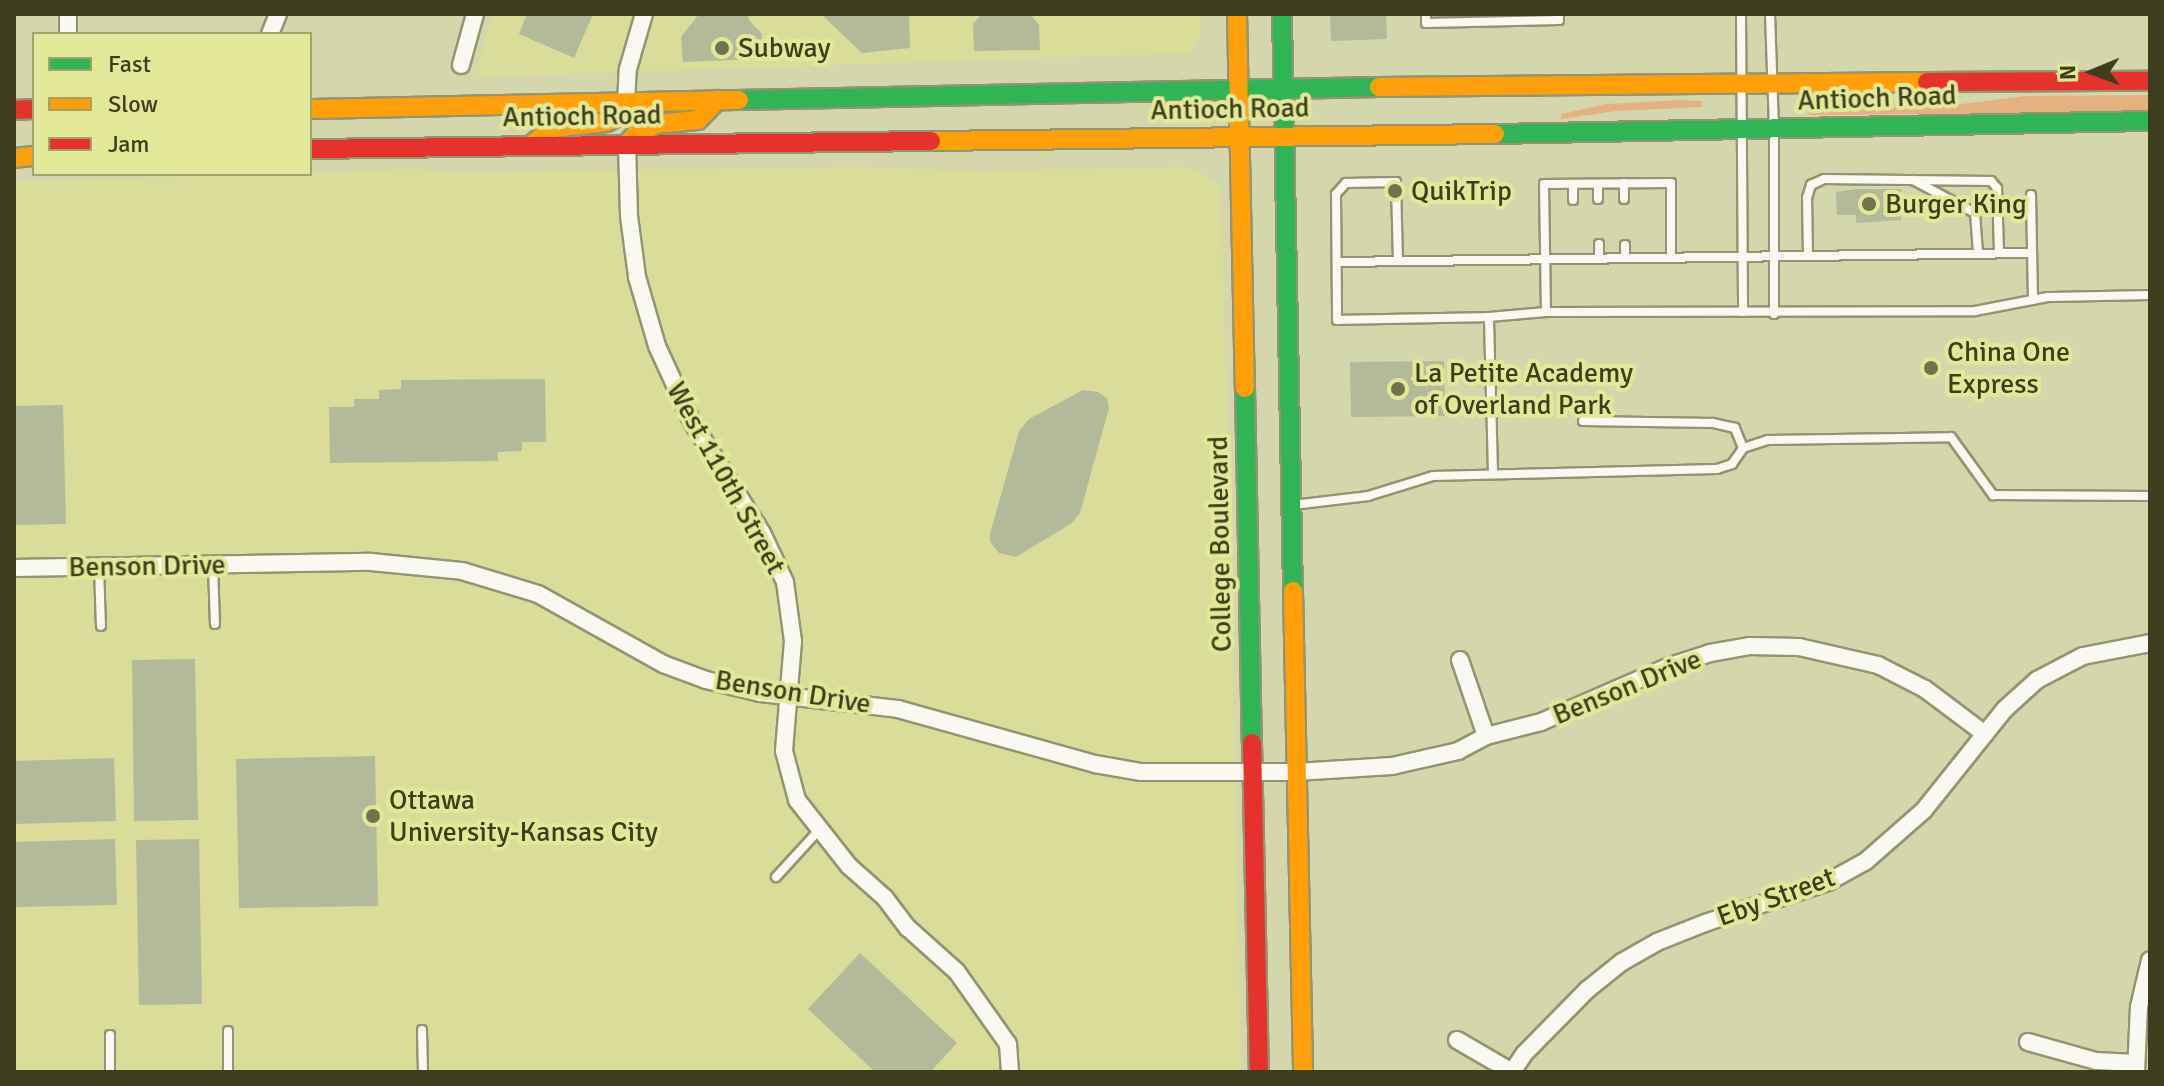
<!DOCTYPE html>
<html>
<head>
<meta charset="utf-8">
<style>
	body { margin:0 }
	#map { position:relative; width:2164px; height:1086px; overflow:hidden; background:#d4d6ab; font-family:Signika,sans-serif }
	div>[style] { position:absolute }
	.built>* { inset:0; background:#d9dd99 }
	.green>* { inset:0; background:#e3b280 }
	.building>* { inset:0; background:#b3ba9a }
	.roads { filter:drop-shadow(2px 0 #939471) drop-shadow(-2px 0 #939471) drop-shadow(0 2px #939471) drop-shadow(0 -2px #939471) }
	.lane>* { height:8px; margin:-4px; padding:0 4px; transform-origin:4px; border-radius:4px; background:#f9f9f2 }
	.street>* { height:16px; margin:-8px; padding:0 8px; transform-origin:8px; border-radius:8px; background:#f9f9f2 }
	.fast>* { height:18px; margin:-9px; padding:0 9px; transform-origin:9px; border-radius:9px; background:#30b455 }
	.slow>* { height:18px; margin:-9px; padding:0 9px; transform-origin:9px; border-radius:9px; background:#ff9f0a }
	.jam>* { height:18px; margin:-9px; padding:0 9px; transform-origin:9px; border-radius:9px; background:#e5322d }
	.dots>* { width:22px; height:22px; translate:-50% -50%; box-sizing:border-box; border:4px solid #e3e899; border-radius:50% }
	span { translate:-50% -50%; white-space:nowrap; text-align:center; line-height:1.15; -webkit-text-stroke:8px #e3e899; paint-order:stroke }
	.poi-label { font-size:28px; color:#3c3e1e }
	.left { translate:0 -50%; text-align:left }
	.street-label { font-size:28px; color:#3c3e1e }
	.frame { position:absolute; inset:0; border:16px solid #3c3e1e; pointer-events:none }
	.legend { position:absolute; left:32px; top:32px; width:280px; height:144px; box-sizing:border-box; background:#e3e899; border:2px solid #a0a468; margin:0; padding:10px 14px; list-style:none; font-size:24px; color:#3c3e1e }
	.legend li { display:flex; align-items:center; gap:16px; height:40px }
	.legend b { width:40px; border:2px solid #a0a468 }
	.north { position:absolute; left:2052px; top:32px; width:80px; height:80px; -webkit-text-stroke:6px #e3e899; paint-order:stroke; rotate:269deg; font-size:22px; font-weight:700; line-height:32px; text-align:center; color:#3c3e1e }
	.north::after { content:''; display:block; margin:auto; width:28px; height:36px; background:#3c3e1e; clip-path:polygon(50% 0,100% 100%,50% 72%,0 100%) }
</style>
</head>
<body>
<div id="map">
	<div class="built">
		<i style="clip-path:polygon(492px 14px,1200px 14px,1200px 37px,1188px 53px,476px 77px)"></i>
		<i style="clip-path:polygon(861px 167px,975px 171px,1185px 167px,1201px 172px,1218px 184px,1221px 199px,1229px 482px,1241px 1072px,14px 1072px,14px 182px,411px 169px,457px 172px)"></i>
	</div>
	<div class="green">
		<i style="clip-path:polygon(2150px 95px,2150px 112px,1809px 115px,1808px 109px,1819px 107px,1954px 105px,2025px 96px)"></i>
		<i style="clip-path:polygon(1680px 100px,1702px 101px,1702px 107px,1616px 111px,1561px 119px,1561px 114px,1607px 104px)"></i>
	</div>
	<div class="building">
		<i style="clip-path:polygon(527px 14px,593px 14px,574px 58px,519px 34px)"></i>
		<i style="clip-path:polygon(699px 14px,748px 14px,749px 20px,762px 34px,761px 59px,683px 62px,681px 37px)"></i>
		<i style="clip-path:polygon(827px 14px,909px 14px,910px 48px,862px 53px,824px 17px)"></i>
		<i style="clip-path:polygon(982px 14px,1030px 14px,1039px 25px,1040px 50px,974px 51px,973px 24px)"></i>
		<i style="clip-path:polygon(1330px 14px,1386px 14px,1387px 39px,1331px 41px)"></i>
		<i style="clip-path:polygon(1856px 189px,1901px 189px,1901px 220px,1856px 223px,1856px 215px,1837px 215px,1836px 192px)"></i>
		<i style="clip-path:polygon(1444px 361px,1445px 416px,1351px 417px,1350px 362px)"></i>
		<i style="clip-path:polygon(545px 379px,546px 442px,522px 442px,522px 451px,498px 452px,498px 461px,330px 463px,329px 407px,354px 407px,354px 399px,379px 399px,379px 390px,401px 389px,401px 380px)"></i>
		<i style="clip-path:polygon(1083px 390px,1098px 392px,1107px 398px,1109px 408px,1080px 513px,1072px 523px,1016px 557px,999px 553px,990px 542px,990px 534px,1019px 431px,1029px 419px)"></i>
		<i style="clip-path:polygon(63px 405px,66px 524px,14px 525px,14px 406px)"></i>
		<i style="clip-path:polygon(195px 659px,198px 820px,134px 821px,132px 660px)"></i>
		<i style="clip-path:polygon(375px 756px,378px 906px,239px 908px,236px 759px)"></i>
		<i style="clip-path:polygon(114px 758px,116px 821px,14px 824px,14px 761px)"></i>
		<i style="clip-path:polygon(115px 839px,117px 905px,14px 907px,14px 842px)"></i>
		<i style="clip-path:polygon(199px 839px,202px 1004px,139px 1005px,136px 840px)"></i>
		<i style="clip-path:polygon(860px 953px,957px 1043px,930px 1072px,875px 1072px,808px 1009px)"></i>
	</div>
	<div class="roads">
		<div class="lane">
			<i style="left:1426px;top:14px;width:9px;rotate:90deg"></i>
			<i style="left:1426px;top:23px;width:133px;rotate:-1.3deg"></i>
			<i style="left:1559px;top:20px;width:6px;rotate:-90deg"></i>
			<i style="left:1741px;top:14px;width:298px;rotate:89.6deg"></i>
			<i style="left:1770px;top:14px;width:115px;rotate:88deg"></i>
			<i style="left:1774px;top:129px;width:185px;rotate:90deg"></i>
			<i style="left:1913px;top:180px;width:70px;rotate:28deg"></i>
			<i style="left:1975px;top:213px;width:40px;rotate:85.7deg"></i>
			<i style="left:1573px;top:184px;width:16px;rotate:90deg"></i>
			<i style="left:1598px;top:184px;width:15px;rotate:90deg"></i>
			<i style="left:2031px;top:195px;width:105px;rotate:88.9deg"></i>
			<i style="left:1624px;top:199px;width:16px;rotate:-90deg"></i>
			<i style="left:1599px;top:244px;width:13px;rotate:90deg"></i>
			<i style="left:1625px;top:245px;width:12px;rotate:90deg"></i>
			<i style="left:1808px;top:254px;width:56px;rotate:-91deg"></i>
			<i style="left:1807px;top:198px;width:14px;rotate:-73deg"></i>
			<i style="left:1811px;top:185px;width:14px;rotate:-25deg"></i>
			<i style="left:1824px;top:179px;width:167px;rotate:0.7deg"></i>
			<i style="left:1991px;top:181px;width:9px;rotate:49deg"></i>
			<i style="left:1997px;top:188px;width:65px;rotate:88.2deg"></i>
			<i style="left:1398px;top:261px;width:79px;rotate:-91.5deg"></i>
			<i style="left:1396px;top:182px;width:50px;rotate:178.9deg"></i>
			<i style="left:1346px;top:183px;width:15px;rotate:132deg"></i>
			<i style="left:1336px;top:194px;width:126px;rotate:89.5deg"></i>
			<i style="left:1337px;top:320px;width:152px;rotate:-1.1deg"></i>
			<i style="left:1337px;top:262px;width:695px;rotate:-0.74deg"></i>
			<i style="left:1546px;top:312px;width:128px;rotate:-90.9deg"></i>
			<i style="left:1544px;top:184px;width:127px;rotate:-0.5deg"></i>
			<i style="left:1671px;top:183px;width:73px;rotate:90deg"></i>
			<i style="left:1743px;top:448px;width:26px;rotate:-18deg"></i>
			<i style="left:1768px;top:440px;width:183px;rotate:-0.9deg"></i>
			<i style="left:1951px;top:437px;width:72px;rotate:54.1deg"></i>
			<i style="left:1993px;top:495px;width:157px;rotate:0.4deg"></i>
			<i style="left:1493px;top:472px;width:155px;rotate:-91.5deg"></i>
			<i style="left:1489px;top:317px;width:57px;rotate:-5deg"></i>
			<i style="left:1546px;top:312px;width:429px;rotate:-0.1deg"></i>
			<i style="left:1975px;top:311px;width:74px;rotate:-10.9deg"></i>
			<i style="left:2048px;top:297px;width:102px;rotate:-1.1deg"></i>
			<i style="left:1293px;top:505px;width:76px;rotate:-6.8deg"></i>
			<i style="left:1368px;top:496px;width:68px;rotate:-17.1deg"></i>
			<i style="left:1433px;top:476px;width:284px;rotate:-1.4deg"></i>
			<i style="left:1717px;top:469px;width:16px;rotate:-18deg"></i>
			<i style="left:1732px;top:464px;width:19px;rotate:-55deg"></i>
			<i style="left:1743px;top:448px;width:22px;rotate:-112deg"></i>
			<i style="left:1735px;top:428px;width:23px;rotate:-167deg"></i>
			<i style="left:1713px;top:423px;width:130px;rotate:-179.1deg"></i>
			<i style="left:213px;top:565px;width:59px;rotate:88.1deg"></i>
			<i style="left:99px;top:567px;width:59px;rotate:88.1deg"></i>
			<i style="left:776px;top:877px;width:65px;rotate:-47.5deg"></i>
			<i style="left:422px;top:1030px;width:42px;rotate:88.6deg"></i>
			<i style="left:228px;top:1031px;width:41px;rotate:90deg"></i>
			<i style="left:110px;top:1072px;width:37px;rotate:-90deg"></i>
		</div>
		<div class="street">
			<i style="left:68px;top:14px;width:20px;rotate:90deg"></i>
			<i style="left:270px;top:34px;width:22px;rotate:-68deg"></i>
			<i style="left:461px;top:65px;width:53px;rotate:-74.6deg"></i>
			<i style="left:626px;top:103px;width:34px;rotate:-87deg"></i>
			<i style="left:628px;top:69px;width:57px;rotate:-73.8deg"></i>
			<i style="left:627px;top:144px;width:72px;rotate:88.4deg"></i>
			<i style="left:629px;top:216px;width:62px;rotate:82.5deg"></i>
			<i style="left:637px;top:277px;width:72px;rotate:73.8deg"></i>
			<i style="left:657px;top:346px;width:84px;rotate:65.3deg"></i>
			<i style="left:692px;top:422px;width:131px;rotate:57.8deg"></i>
			<i style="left:762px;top:533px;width:54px;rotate:64.9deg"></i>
			<i style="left:785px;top:582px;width:60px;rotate:82.3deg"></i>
			<i style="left:793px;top:641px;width:110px;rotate:94.7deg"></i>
			<i style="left:784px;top:751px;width:51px;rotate:75.1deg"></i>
			<i style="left:797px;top:800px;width:84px;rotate:51.8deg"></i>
			<i style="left:849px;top:866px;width:48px;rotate:41.6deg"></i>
			<i style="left:885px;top:898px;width:38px;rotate:53deg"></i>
			<i style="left:908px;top:928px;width:66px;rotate:41.9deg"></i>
			<i style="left:957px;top:972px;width:88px;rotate:54.7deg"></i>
			<i style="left:1008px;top:1044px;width:28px;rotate:86deg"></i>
			<i style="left:14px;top:568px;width:357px;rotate:-1deg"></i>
			<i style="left:371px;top:562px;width:91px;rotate:5.6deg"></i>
			<i style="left:462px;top:571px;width:79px;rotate:16.8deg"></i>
			<i style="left:538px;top:594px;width:143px;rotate:29.2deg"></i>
			<i style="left:663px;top:664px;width:46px;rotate:20.4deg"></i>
			<i style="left:706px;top:680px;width:56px;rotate:13.5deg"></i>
			<i style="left:760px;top:693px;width:139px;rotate:6.6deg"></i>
			<i style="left:898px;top:709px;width:205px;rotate:15.6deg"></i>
			<i style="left:1095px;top:764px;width:47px;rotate:9.9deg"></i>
			<i style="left:1141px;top:772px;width:155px"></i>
			<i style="left:1296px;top:772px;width:96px;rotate:-3.6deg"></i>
			<i style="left:1392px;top:766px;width:68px;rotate:-12.8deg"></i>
			<i style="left:1458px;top:751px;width:32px;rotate:-28deg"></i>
			<i style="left:1486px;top:736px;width:57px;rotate:-14.3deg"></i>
			<i style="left:1541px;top:722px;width:141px;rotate:-23.5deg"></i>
			<i style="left:1670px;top:666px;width:42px;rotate:-18deg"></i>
			<i style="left:1710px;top:653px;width:41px;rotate:-9.9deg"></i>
			<i style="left:1750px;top:646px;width:49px;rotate:1.2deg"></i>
			<i style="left:1799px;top:647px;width:81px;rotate:12.8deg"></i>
			<i style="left:1878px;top:665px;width:53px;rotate:27.1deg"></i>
			<i style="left:1925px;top:689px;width:75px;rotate:36.9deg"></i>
			<i style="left:1460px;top:660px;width:80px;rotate:71.1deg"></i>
			<i style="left:1457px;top:1040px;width:64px;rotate:30.2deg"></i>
			<i style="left:1512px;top:1072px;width:22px;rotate:-56deg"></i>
			<i style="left:1524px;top:1054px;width:90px;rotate:-45.5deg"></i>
			<i style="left:1587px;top:990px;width:45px;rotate:-38.7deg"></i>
			<i style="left:1622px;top:962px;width:40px;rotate:-29.7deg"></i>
			<i style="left:1657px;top:942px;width:52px;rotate:-21.6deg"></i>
			<i style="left:1705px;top:923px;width:130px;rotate:-18.4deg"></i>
			<i style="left:1828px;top:882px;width:43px;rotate:-28.9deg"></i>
			<i style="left:1866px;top:861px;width:77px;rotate:-41.3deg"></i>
			<i style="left:1924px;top:810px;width:129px;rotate:-51.3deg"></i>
			<i style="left:2005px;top:709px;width:43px;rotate:-42.2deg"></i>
			<i style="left:2037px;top:680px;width:52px;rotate:-27.6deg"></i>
			<i style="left:2083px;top:656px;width:68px;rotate:-11deg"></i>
			<i style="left:2028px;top:1042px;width:71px;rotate:15.6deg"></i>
			<i style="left:2096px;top:1061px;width:40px;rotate:2.9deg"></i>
			<i style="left:2136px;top:1072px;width:65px;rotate:-87.4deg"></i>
			<i style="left:2139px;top:1007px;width:48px;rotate:-76.8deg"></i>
		</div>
		<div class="fast">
			<i style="left:1282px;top:14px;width:577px;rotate:88.91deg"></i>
			<i style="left:739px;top:100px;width:640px;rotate:-1.16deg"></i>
			<i style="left:1495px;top:134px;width:655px;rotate:-1.14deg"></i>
			<i style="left:1245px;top:388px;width:355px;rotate:88.9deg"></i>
		</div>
		<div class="slow">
			<i style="left:1237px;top:14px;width:374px;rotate:88.8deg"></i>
			<i style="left:1379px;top:87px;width:548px;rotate:-0.52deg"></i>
			<i style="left:310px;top:109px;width:429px;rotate:-1.2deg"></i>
			<i style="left:931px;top:141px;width:564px;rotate:-0.71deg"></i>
			<i style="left:627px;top:144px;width:15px;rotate:-48deg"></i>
			<i style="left:637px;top:133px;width:21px;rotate:-25deg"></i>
			<i style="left:656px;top:124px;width:42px;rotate:-5.4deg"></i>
			<i style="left:698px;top:120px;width:28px;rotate:-46deg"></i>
			<i style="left:531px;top:145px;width:28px;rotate:-38deg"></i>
			<i style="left:553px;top:128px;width:54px;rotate:-6.3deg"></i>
			<i style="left:607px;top:122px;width:13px;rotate:-29deg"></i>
			<i style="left:618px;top:116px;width:15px;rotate:-58deg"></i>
			<i style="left:14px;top:158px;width:20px;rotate:-6deg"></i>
			<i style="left:1293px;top:591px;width:481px;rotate:88.8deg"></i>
		</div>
		<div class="jam">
			<i style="left:1927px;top:82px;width:223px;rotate:-0.3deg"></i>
			<i style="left:14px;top:110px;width:20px;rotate:-3deg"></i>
			<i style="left:310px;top:149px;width:621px;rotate:-0.74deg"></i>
			<i style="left:1252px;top:743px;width:329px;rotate:88.8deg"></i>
		</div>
	</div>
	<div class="dots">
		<i style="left:722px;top:48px;background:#71734f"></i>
		<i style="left:1395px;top:191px;background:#71734f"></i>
		<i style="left:1869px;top:204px;background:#71734f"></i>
		<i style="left:1931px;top:368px;background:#71734f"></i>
		<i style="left:1398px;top:389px;background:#71734f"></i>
		<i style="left:373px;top:816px;background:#71734f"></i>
	</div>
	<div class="poi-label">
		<span class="left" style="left:738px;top:48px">Subway</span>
		<span class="left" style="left:1411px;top:191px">QuikTrip</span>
		<span class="left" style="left:1885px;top:204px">Burger King</span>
		<span class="left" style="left:1947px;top:368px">China One<br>Express</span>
		<span class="left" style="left:1414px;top:389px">La Petite Academy<br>of Overland Park</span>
		<span class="left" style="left:389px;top:816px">Ottawa<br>University-Kansas City</span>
	</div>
	<div class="street-label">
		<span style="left:1877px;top:98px;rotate:-2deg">Antioch Road</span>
		<span style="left:1230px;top:109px;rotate:-1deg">Antioch Road</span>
		<span style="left:582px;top:116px;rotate:-1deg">Antioch Road</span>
		<span style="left:726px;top:478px;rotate:61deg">West 110th Street</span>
		<span style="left:1220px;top:544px;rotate:-91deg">College Boulevard</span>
		<span style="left:147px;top:566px;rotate:-1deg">Benson Drive</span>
		<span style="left:1627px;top:687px;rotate:-22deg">Benson Drive</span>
		<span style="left:793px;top:692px;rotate:9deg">Benson Drive</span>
		<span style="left:1776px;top:897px;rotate:-20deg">Eby Street</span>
	</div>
	<div class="frame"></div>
	<ul class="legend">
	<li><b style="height:10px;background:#30b455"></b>Fast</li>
	<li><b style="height:10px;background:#ff9f0a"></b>Slow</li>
	<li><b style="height:10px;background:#e5322d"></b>Jam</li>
	</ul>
	<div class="north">N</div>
</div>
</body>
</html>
